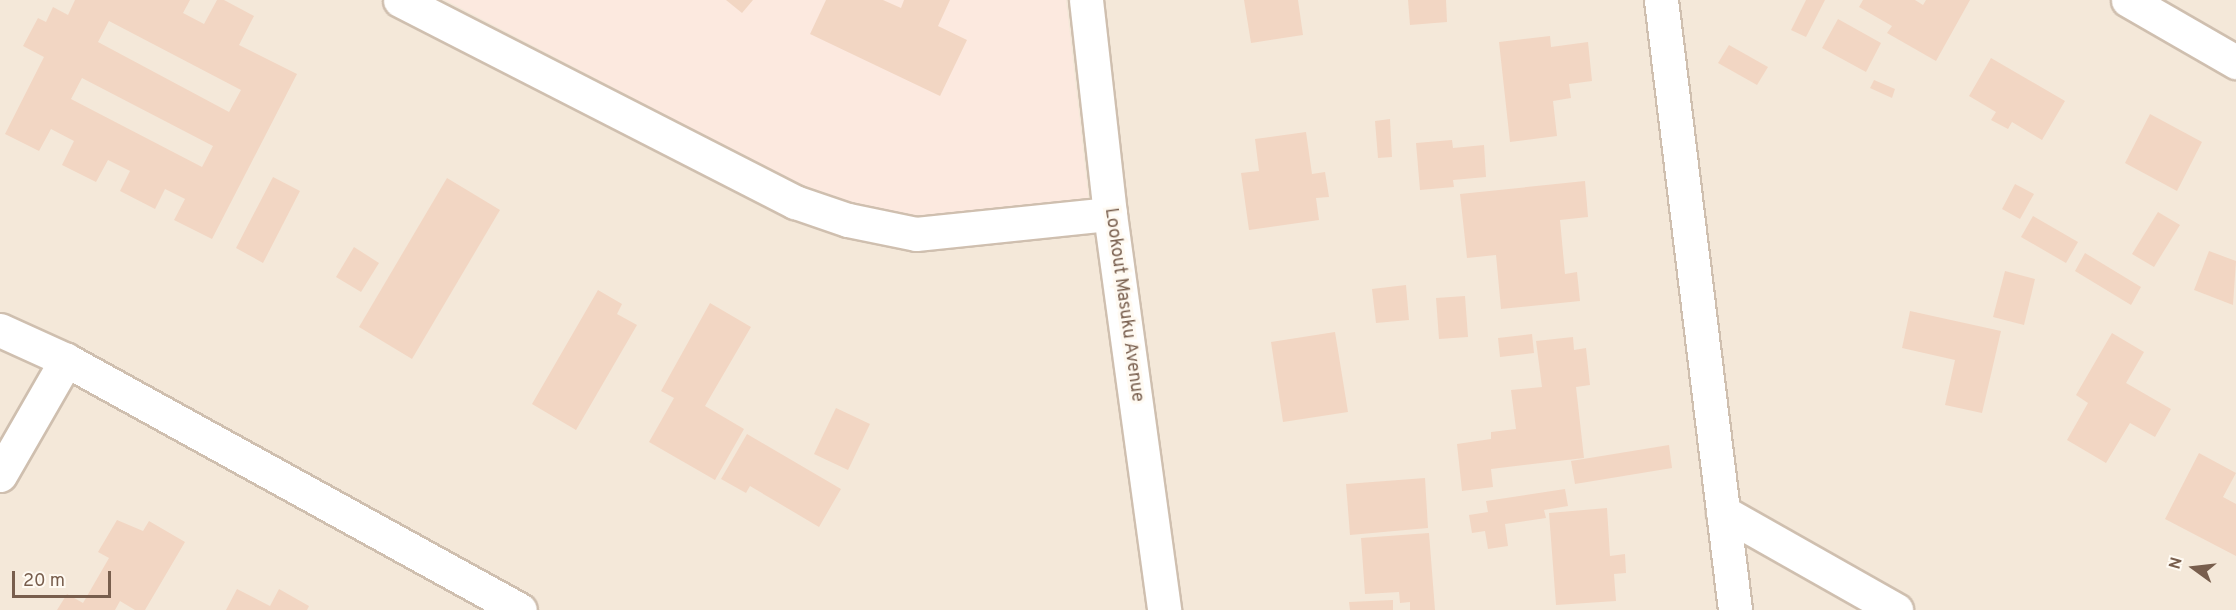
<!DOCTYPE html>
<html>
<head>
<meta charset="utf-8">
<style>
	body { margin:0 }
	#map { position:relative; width:2236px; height:610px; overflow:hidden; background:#fdf6eb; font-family:Overpass,sans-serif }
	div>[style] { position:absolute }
	.residential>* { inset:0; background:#f4e8d9 }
	.commercial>* { inset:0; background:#fce9df }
	.building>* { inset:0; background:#f2d6c3 }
	.roads { filter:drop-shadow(2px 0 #cfbfaf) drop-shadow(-2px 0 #cfbfaf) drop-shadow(0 2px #cfbfaf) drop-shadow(0 -2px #cfbfaf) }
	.minor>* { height:33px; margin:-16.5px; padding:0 16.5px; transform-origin:16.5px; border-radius:16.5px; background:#fff }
	.tertiary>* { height:33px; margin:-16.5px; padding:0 16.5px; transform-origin:16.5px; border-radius:16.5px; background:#fff }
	span { translate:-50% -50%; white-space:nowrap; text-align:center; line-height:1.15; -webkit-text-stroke:6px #fffaf2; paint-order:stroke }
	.street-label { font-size:18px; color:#785e4d }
	.north { position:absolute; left:2164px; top:538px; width:60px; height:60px; -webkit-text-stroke:4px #fffaf2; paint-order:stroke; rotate:285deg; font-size:16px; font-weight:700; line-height:24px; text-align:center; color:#785e4d }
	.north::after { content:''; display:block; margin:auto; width:21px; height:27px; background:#785e4d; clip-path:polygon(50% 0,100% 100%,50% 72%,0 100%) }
	.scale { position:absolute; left:12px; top:571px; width:99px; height:27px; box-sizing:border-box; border:3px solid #785e4d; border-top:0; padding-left:8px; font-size:18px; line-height:21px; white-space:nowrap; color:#785e4d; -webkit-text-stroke:4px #fffaf2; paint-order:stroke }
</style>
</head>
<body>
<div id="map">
	<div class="residential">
		<i style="clip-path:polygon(0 0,2236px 0,2236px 610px,0 610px)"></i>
	</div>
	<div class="commercial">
		<i style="clip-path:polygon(445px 0,1066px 0,1089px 202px,917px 218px,849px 202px,793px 181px)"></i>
	</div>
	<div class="building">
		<i style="clip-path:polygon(evenodd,75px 0,190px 0,183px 13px,204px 24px,217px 0,224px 0,254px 16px,239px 45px,297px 74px,212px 239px,174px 220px,185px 199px,165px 189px,155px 209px,120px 191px,130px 171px,108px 160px,96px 182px,62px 165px,74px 141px,51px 129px,39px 151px,5px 134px,44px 57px,23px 46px,38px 18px,46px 22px,53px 7px,68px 15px,75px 0,109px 21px,241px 90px,229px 112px,98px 42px,109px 21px,75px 0,82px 78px,213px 146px,202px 167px,71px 99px,82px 78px)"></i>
		<i style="clip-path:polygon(726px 0,753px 0,742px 13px)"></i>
		<i style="clip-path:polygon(826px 0,883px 0,901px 8px,904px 0,950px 0,938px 26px,967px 40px,940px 96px,810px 34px)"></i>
		<i style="clip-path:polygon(1244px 0,1298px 0,1303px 35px,1251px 43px)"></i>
		<i style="clip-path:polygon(1408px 0,1446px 0,1447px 22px,1410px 25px)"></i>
		<i style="clip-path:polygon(1806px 0,1825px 0,1806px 37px,1791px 30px)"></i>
		<i style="clip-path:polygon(1863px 0,1915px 0,1923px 5px,1926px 0,1970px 0,1936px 61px,1887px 33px,1892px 26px,1859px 7px)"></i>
		<i style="clip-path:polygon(1838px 19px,1881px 43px,1866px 72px,1822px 48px)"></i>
		<i style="clip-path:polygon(1550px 36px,1551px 47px,1588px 42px,1592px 81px,1569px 84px,1571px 98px,1553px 101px,1557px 136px,1510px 142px,1499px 42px)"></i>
		<i style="clip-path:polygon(1729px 45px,1768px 67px,1757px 85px,1718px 63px)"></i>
		<i style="clip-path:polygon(1991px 58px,2065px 101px,2042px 140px,2012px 122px,2008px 129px,1991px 120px,1996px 112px,1969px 96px)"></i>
		<i style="clip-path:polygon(1874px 80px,1895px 89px,1892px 98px,1870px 88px)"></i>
		<i style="clip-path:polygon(2150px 114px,2202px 142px,2177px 191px,2125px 163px)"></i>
		<i style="clip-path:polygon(1390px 119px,1392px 157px,1378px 158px,1375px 121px)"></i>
		<i style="clip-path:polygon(1306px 132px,1312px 174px,1325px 172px,1329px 197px,1316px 198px,1319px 220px,1249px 230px,1241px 173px,1259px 171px,1255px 139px)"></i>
		<i style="clip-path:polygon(1452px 140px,1453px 148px,1484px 145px,1486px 177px,1453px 180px,1454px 187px,1420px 190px,1416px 143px)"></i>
		<i style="clip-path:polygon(273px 177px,300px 191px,263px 263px,236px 248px)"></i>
		<i style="clip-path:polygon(447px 178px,500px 210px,412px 359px,359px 327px)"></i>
		<i style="clip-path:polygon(1585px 181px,1588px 217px,1560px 220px,1565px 274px,1577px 272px,1580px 301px,1501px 309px,1496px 255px,1467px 258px,1460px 194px)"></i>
		<i style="clip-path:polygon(2015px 184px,2034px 194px,2020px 219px,2002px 209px)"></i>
		<i style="clip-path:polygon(2158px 212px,2180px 225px,2154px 267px,2132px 254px)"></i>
		<i style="clip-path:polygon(2033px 216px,2078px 242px,2066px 263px,2021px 237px)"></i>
		<i style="clip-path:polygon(354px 247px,379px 263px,361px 292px,336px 277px)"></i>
		<i style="clip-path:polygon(2209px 251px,2236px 261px,2233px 305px,2194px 290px)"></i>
		<i style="clip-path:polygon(2085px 253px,2141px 287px,2131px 305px,2075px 271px)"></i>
		<i style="clip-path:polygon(2005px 271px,2035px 279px,2024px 325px,1993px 317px)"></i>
		<i style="clip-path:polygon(1406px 285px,1409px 320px,1376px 323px,1372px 289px)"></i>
		<i style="clip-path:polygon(598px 290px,622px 304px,617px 314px,637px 325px,576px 430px,532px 404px)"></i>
		<i style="clip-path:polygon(1465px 296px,1468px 337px,1439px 339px,1436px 298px)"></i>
		<i style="clip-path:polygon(710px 303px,751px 327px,705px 406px,744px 429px,715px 480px,649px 442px,674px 398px,661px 391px)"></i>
		<i style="clip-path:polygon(1910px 311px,2001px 331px,1982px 413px,1945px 405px,1955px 360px,1902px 348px)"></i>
		<i style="clip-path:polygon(1335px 332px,1348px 412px,1283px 422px,1271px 342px)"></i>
		<i style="clip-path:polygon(2112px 333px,2144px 352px,2126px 383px,2171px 409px,2155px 437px,2130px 423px,2106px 463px,2067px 440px,2088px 403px,2076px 395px)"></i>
		<i style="clip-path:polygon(1532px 334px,1534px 353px,1500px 357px,1498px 338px)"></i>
		<i style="clip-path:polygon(1573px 337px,1574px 350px,1586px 348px,1590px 385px,1576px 387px,1584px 458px,1491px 469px,1493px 487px,1462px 491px,1457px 444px,1491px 439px,1491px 432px,1516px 429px,1511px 390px,1542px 387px,1536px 341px)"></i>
		<i style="clip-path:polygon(836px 408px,870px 424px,848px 470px,814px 454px)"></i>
		<i style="clip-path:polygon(747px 434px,841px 489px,819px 527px,750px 486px,746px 493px,721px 479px)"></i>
		<i style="clip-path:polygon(1669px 445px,1672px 468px,1575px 484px,1571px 461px)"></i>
		<i style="clip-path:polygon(2199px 453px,2236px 473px,2223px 497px,2236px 504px,2236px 556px,2165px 519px)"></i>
		<i style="clip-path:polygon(1425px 478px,1428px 528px,1350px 535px,1346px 484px)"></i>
		<i style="clip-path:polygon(1565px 489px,1568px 506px,1544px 510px,1546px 518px,1505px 524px,1508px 546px,1488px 549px,1485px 531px,1472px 533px,1469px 515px,1488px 512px,1486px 501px)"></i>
		<i style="clip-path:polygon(1607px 508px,1610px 556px,1625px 554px,1626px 573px,1614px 574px,1616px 601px,1556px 605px,1549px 513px)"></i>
		<i style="clip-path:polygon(117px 520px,143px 531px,149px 521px,185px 542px,145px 610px,135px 610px,120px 601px,115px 610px,57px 610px,67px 594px,83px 603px,109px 558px,98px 552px)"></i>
		<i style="clip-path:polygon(1429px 533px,1435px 610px,1410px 610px,1410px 602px,1400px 603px,1399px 592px,1365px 594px,1361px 538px)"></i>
		<i style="clip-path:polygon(237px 589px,270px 606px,279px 589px,309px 606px,307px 610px,226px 610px)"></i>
		<i style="clip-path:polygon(1393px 600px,1393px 610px,1350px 610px,1349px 602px)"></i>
	</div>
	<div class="roads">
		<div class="minor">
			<i style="left:400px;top:0;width:444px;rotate:27.1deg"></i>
			<i style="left:795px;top:202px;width:56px;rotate:18.8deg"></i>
			<i style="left:848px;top:220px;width:69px;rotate:11.6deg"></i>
			<i style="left:916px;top:234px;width:195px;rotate:-5.9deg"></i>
			<i style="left:1661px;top:0;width:614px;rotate:83.08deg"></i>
			<i style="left:2128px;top:0;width:125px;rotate:29.9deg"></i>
			<i style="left:0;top:475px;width:133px;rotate:-60.1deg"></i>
			<i style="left:1723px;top:512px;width:199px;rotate:29.5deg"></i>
		</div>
		<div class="tertiary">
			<i style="left:1086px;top:0;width:215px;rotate:83.6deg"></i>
			<i style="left:1110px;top:214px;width:400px;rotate:82.2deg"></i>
			<i style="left:0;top:330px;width:72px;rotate:24.4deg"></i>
			<i style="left:66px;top:360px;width:518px;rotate:28.84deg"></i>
		</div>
	</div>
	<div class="street-label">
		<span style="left:1123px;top:305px;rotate:82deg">Lookout Masuku Avenue</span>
	</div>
	<div class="north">N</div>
	<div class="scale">20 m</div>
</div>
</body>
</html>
